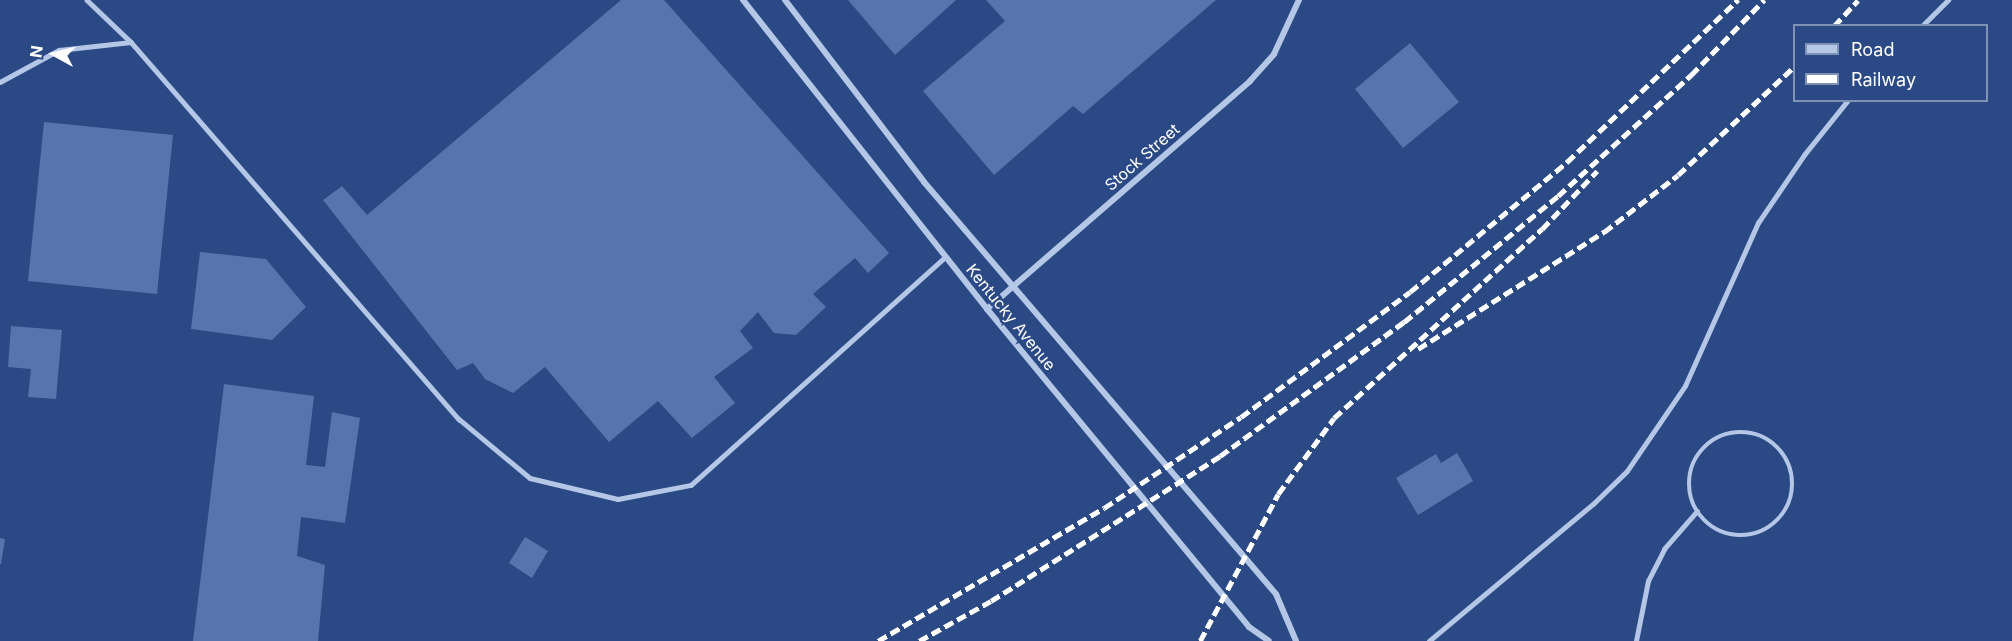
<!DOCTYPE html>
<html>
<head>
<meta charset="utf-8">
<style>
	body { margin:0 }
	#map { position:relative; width:2012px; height:641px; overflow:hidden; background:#2a4985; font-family:Inter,sans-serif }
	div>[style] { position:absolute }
	.building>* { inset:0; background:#5675ae }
	.service>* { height:4.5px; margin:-2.25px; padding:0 2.25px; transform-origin:2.25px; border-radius:2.25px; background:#b5c7e7 }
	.service>.ring { margin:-2.25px; padding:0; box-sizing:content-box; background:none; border:4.5px solid #b5c7e7; border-radius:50% }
	.minor>* { height:6px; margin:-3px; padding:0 3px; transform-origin:3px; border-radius:3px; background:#b5c7e7 }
	.rail>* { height:4.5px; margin-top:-2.25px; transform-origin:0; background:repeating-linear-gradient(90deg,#fff 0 10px,transparent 0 14.5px) }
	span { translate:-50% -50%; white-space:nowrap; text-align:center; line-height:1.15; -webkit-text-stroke:5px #2a4985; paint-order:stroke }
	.street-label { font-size:16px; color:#fff }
	.legend { position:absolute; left:1793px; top:24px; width:195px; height:78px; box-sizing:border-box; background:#2a4985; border:2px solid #7f92b6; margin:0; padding:8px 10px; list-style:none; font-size:18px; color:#fff }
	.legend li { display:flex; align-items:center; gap:12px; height:30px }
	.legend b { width:30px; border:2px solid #7f92b6 }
	.north { position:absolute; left:24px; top:24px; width:60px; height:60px; -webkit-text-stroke:4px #2a4985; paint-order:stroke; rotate:278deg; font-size:16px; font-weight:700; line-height:24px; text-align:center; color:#fff }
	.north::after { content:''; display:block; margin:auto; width:21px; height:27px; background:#fff; clip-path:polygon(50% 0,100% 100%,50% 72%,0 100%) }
</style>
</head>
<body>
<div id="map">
	<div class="building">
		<i style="clip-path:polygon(621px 0,664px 0,889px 253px,868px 273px,855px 258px,813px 294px,826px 307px,796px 335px,774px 333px,758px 312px,740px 331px,753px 348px,714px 377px,735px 403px,692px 438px,658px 401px,609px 442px,545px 367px,513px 393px,485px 379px,473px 363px,457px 370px,323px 200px,342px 186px,367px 215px)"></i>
		<i style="clip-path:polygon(848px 0,956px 0,895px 55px)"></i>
		<i style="clip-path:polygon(986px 0,1216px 0,1083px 114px,1073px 106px,994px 175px,923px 91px,1005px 21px)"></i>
		<i style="clip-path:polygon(1410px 43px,1459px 102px,1403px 148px,1355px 89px)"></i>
		<i style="clip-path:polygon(44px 122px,173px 135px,157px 294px,28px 281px)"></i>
		<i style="clip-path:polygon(200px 252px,266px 259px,306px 307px,272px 340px,191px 329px)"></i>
		<i style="clip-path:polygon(11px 326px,62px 330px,56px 399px,28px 397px,31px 369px,8px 367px)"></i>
		<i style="clip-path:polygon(224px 384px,314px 396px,306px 465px,325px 467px,332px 412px,360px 418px,345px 523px,301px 517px,297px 556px,325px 565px,318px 641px,193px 641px)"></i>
		<i style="clip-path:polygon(1457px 453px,1473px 481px,1418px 515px,1396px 478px,1436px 454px,1441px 463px)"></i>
		<i style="clip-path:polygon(525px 537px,548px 551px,532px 578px,509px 563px)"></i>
		<i style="clip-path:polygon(0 538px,5px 539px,1px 564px,0 564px)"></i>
	</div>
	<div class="service">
		<i style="left:87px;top:0;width:61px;rotate:43.7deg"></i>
		<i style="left:131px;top:42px;width:500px;rotate:49deg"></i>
		<i style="left:459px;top:419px;width:92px;rotate:39.7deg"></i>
		<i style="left:530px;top:478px;width:90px;rotate:13.4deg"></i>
		<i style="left:618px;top:499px;width:74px;rotate:-10.9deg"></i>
		<i style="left:691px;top:485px;width:341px;rotate:-41.9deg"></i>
		<i style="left:1922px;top:26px;width:37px;rotate:-45deg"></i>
		<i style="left:0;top:82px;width:67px;rotate:-28.5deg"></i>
		<i style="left:59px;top:50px;width:72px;rotate:-6.3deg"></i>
		<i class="ring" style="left:1689px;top:432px;width:99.5px;height:99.5px"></i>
		<i style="left:1429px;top:641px;width:214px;rotate:-39.9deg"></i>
		<i style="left:1593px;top:504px;width:47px;rotate:-44.1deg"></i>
		<i style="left:1627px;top:471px;width:103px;rotate:-55.7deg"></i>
		<i style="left:1685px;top:386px;width:179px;rotate:-65.9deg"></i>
		<i style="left:1758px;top:223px;width:82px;rotate:-55.9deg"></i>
		<i style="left:1804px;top:155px;width:70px;rotate:-51.3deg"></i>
		<i style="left:1636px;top:641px;width:61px;rotate:-78.7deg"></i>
		<i style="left:1648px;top:581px;width:36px;rotate:-63deg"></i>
		<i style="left:1664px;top:549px;width:50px;rotate:-49deg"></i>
	</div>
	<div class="minor">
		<i style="left:743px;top:0;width:394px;rotate:51.7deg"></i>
		<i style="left:987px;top:309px;width:412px;rotate:50.5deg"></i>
		<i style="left:1249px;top:627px;width:24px;rotate:35deg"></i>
		<i style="left:785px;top:0;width:229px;rotate:52.6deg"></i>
		<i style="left:924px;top:182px;width:542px;rotate:49.49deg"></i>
		<i style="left:1276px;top:594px;width:51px;rotate:66.9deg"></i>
		<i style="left:987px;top:309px;width:348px;rotate:-40.9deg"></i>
		<i style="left:1250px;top:81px;width:36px;rotate:-48deg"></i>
		<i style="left:1274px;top:54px;width:60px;rotate:-65.2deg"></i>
	</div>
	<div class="rail">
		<i style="left:1834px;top:26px;width:35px;rotate:-47deg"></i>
		<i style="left:1418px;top:349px;width:220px;rotate:-32.2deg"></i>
		<i style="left:1604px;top:232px;width:93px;rotate:-37.6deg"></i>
		<i style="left:1678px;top:175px;width:158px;rotate:-43deg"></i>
		<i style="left:878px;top:641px;width:262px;rotate:-30.5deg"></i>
		<i style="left:1104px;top:508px;width:164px;rotate:-33.6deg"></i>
		<i style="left:1241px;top:417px;width:210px;rotate:-36.5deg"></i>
		<i style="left:1410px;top:292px;width:204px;rotate:-39.6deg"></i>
		<i style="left:1567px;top:162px;width:236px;rotate:-43.5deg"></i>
		<i style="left:919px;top:641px;width:82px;rotate:-29.1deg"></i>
		<i style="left:991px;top:601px;width:271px;rotate:-32.3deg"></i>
		<i style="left:1220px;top:456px;width:228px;rotate:-36.1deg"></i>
		<i style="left:1404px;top:322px;width:199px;rotate:-39.3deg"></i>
		<i style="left:1558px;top:196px;width:180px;rotate:-42.3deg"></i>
		<i style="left:1691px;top:75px;width:105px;rotate:-45.8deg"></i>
		<i style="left:1200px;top:641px;width:166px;rotate:-62deg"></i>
		<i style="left:1278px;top:494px;width:94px;rotate:-53.6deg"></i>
		<i style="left:1334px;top:418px;width:281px;rotate:-42.3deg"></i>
		<i style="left:1542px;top:229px;width:80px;rotate:-46.5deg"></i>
	</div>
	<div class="street-label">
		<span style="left:1142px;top:157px;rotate:-41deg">Stock Street</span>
		<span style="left:1011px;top:317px;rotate:51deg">Kentucky Avenue</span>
	</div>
	<ul class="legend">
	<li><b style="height:8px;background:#b5c7e7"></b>Road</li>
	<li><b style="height:8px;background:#fff"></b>Railway</li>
	</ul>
	<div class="north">N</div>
</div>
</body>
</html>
